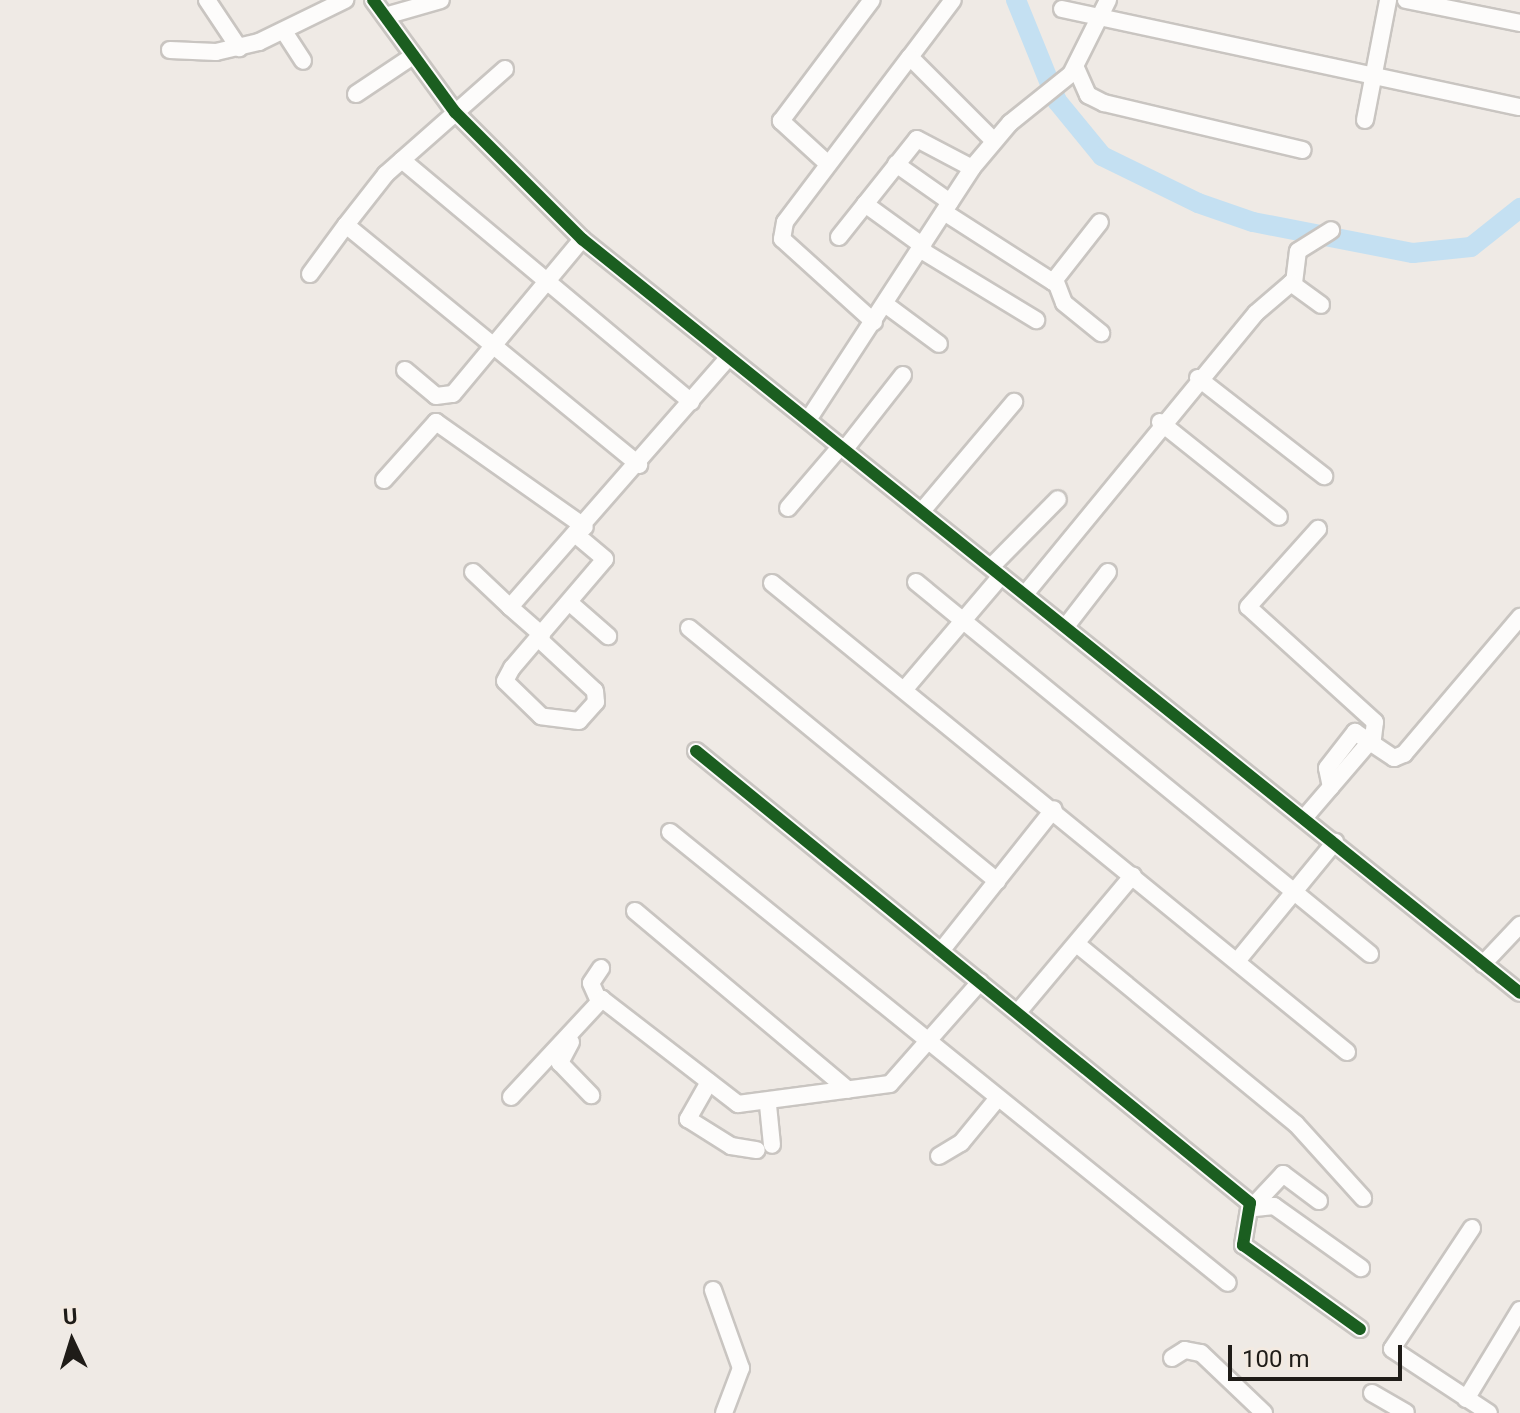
<!DOCTYPE html>
<html>
<head>
<meta charset="utf-8">
<style>
	body { margin:0 }
	#map { position:relative; width:1520px; height:1413px; overflow:hidden; background:#efeae5; font-family:Roboto,sans-serif }
	div>[style] { position:absolute }
	.river>* { height:20px; margin:-10px; padding:0 10px; transform-origin:10px; border-radius:10px; background:#c4e0f2 }
	.roads { filter:drop-shadow(2px 0 #c9c5c1) drop-shadow(-2px 0 #c9c5c1) drop-shadow(0 2px #c9c5c1) drop-shadow(0 -2px #c9c5c1) }
	.minor>* { height:16px; margin:-8px; padding:0 8px; transform-origin:8px; border-radius:8px; background:#fdfcfb }
	.cycleway>* { height:12px; margin:-6px; padding:0 6px; transform-origin:6px; border-radius:6px; background:#1b5e20 }
	span { translate:-50% -50%; white-space:nowrap; text-align:center; line-height:1.15; -webkit-text-stroke:8px #f3eae1; paint-order:stroke }
	.north { position:absolute; left:32px; top:1301px; width:80px; height:80px; -webkit-text-stroke:6px #f3eae1; paint-order:stroke; rotate:356deg; font-size:22px; font-weight:700; line-height:32px; text-align:center; color:#1f1c18 }
	.north::after { content:''; display:block; margin:auto; width:28px; height:36px; background:#1f1c18; clip-path:polygon(50% 0,100% 100%,50% 72%,0 100%) }
	.scale { position:absolute; left:1228px; top:1345px; width:174px; height:36px; box-sizing:border-box; border:4px solid #1f1c18; border-top:0; padding-left:10px; font-size:24px; line-height:28px; white-space:nowrap; color:#1f1c18; -webkit-text-stroke:6px #f3eae1; paint-order:stroke }
</style>
</head>
<body>
<div id="map">
	<div class="river">
		<i style="left:1016px;top:0;width:109px;rotate:67.9deg"></i>
		<i style="left:1057px;top:101px;width:71px;rotate:50.7deg"></i>
		<i style="left:1102px;top:156px;width:107px;rotate:26.1deg"></i>
		<i style="left:1198px;top:203px;width:58px;rotate:19.1deg"></i>
		<i style="left:1253px;top:222px;width:163px;rotate:11deg"></i>
		<i style="left:1413px;top:253px;width:58px;rotate:-5.9deg"></i>
		<i style="left:1471px;top:247px;width:63px;rotate:-38.5deg"></i>
	</div>
	<div class="roads">
		<div class="minor">
			<i style="left:207px;top:0;width:58px;rotate:56.3deg"></i>
			<i style="left:373px;top:0;width:139px;rotate:53.8deg"></i>
			<i style="left:455px;top:112px;width:180px;rotate:45deg"></i>
			<i style="left:582px;top:239px;width:1203px;rotate:38.79deg"></i>
			<i style="left:1406px;top:0;width:116px;rotate:11.4deg"></i>
			<i style="left:1062px;top:9px;width:468px;rotate:12.1deg"></i>
			<i style="left:385px;top:16px;width:58px;rotate:-15.9deg"></i>
			<i style="left:285px;top:33px;width:33px;rotate:57deg"></i>
			<i style="left:170px;top:50px;width:46px;rotate:2.5deg"></i>
			<i style="left:216px;top:52px;width:44px;rotate:-13.1deg"></i>
			<i style="left:259px;top:42px;width:96px;rotate:-26deg"></i>
			<i style="left:910px;top:57px;width:71px;rotate:-53deg"></i>
			<i style="left:1076px;top:68px;width:30px;rotate:66deg"></i>
			<i style="left:1088px;top:95px;width:18px;rotate:27deg"></i>
			<i style="left:1104px;top:103px;width:204px;rotate:13.3deg"></i>
			<i style="left:505px;top:69px;width:159px;rotate:138.6deg"></i>
			<i style="left:386px;top:174px;width:65px;rotate:128.1deg"></i>
			<i style="left:346px;top:225px;width:379px;rotate:39.3deg"></i>
			<i style="left:356px;top:94px;width:69px;rotate:-33.7deg"></i>
			<i style="left:1365px;top:120px;width:122px;rotate:-79.1deg"></i>
			<i style="left:402px;top:160px;width:377px;rotate:39.9deg"></i>
			<i style="left:828px;top:164px;width:64px;rotate:-137.5deg"></i>
			<i style="left:781px;top:121px;width:151px;rotate:-53.1deg"></i>
			<i style="left:896px;top:164px;width:66px;rotate:35.1deg"></i>
			<i style="left:865px;top:204px;width:72px;rotate:35.9deg"></i>
			<i style="left:944px;top:212px;width:130px;rotate:32.7deg"></i>
			<i style="left:1053px;top:282px;width:76px;rotate:-51.9deg"></i>
			<i style="left:839px;top:237px;width:125px;rotate:-51.5deg"></i>
			<i style="left:917px;top:139px;width:62px;rotate:27.8deg"></i>
			<i style="left:921px;top:250px;width:135px;rotate:31.3deg"></i>
			<i style="left:310px;top:274px;width:61px;rotate:-53.7deg"></i>
			<i style="left:1056px;top:282px;width:22px;rotate:69deg"></i>
			<i style="left:1064px;top:303px;width:48px;rotate:39deg"></i>
			<i style="left:1294px;top:283px;width:32px;rotate:-83deg"></i>
			<i style="left:1298px;top:251px;width:39px;rotate:-32deg"></i>
			<i style="left:885px;top:304px;width:67px;rotate:36.5deg"></i>
			<i style="left:874px;top:322px;width:124px;rotate:-137.9deg"></i>
			<i style="left:782px;top:239px;width:17px;rotate:-80deg"></i>
			<i style="left:785px;top:222px;width:207px;rotate:-52.9deg"></i>
			<i style="left:910px;top:57px;width:117px;rotate:45deg"></i>
			<i style="left:405px;top:370px;width:40px;rotate:40deg"></i>
			<i style="left:436px;top:396px;width:17px;rotate:-7deg"></i>
			<i style="left:453px;top:394px;width:202px;rotate:-50.2deg"></i>
			<i style="left:1198px;top:378px;width:160px;rotate:37.9deg"></i>
			<i style="left:808px;top:420px;width:301px;rotate:-56.9deg"></i>
			<i style="left:972px;top:168px;width:59px;rotate:-49.8deg"></i>
			<i style="left:1010px;top:123px;width:78px;rotate:-38.8deg"></i>
			<i style="left:1071px;top:74px;width:83px;rotate:-63.4deg"></i>
			<i style="left:1160px;top:422px;width:152px;rotate:38.6deg"></i>
			<i style="left:845px;top:449px;width:94px;rotate:-51.9deg"></i>
			<i style="left:384px;top:480px;width:78px;rotate:-48.1deg"></i>
			<i style="left:436px;top:422px;width:182px;rotate:35.2deg"></i>
			<i style="left:788px;top:508px;width:82px;rotate:-49.5deg"></i>
			<i style="left:922px;top:511px;width:143px;rotate:-49.8deg"></i>
			<i style="left:991px;top:567px;width:95px;rotate:-45.4deg"></i>
			<i style="left:473px;top:572px;width:51px;rotate:43.4deg"></i>
			<i style="left:916px;top:582px;width:587px;rotate:39.33deg"></i>
			<i style="left:772px;top:583px;width:742px;rotate:39.2deg"></i>
			<i style="left:1026px;top:593px;width:362px;rotate:-50.6deg"></i>
			<i style="left:1256px;top:313px;width:46px;rotate:-40.6deg"></i>
			<i style="left:1291px;top:283px;width:37px;rotate:36deg"></i>
			<i style="left:569px;top:602px;width:52px;rotate:41.1deg"></i>
			<i style="left:1067px;top:625px;width:67px;rotate:-52.3deg"></i>
			<i style="left:689px;top:628px;width:399px;rotate:39.4deg"></i>
			<i style="left:542px;top:635px;width:43px;rotate:-138.8deg"></i>
			<i style="left:510px;top:607px;width:328px;rotate:-48.8deg"></i>
			<i style="left:539px;top:639px;width:76px;rotate:42.9deg"></i>
			<i style="left:595px;top:691px;width:11px;rotate:85deg"></i>
			<i style="left:596px;top:702px;width:25px;rotate:132deg"></i>
			<i style="left:579px;top:721px;width:38px;rotate:-173deg"></i>
			<i style="left:541px;top:716px;width:50px;rotate:-135.8deg"></i>
			<i style="left:505px;top:681px;width:15px;rotate:-62deg"></i>
			<i style="left:512px;top:668px;width:143px;rotate:-49.5deg"></i>
			<i style="left:605px;top:559px;width:35px;rotate:-140deg"></i>
			<i style="left:904px;top:690px;width:150px;rotate:-49.6deg"></i>
			<i style="left:696px;top:751px;width:715px;rotate:39.21deg"></i>
			<i style="left:1250px;top:1203px;width:43px;rotate:99.5deg"></i>
			<i style="left:1243px;top:1245px;width:144px;rotate:35.7deg"></i>
			<i style="left:1331px;top:787px;width:19px;rotate:-102deg"></i>
			<i style="left:1327px;top:768px;width:46px;rotate:-52.1deg"></i>
			<i style="left:1355px;top:732px;width:47px;rotate:33.7deg"></i>
			<i style="left:1394px;top:758px;width:11px;rotate:-22deg"></i>
			<i style="left:1404px;top:754px;width:180px;rotate:-49.7deg"></i>
			<i style="left:1305px;top:817px;width:104px;rotate:-49.3deg"></i>
			<i style="left:1373px;top:738px;width:16px;rotate:-83deg"></i>
			<i style="left:1375px;top:722px;width:171px;rotate:-137.8deg"></i>
			<i style="left:1248px;top:607px;width:105px;rotate:-48.1deg"></i>
			<i style="left:670px;top:832px;width:717px;rotate:38.95deg"></i>
			<i style="left:635px;top:911px;width:278px;rotate:40deg"></i>
			<i style="left:1078px;top:945px;width:282px;rotate:39.4deg"></i>
			<i style="left:1296px;top:1124px;width:100px;rotate:47.8deg"></i>
			<i style="left:941px;top:951px;width:181px;rotate:-51.5deg"></i>
			<i style="left:1238px;top:960px;width:153px;rotate:-50.6deg"></i>
			<i style="left:1483px;top:964px;width:54px;rotate:-46.5deg"></i>
			<i style="left:598px;top:999px;width:17px;rotate:-114deg"></i>
			<i style="left:591px;top:983px;width:18px;rotate:-56deg"></i>
			<i style="left:1019px;top:1011px;width:177px;rotate:-50deg"></i>
			<i style="left:571px;top:1042px;width:24px;rotate:118deg"></i>
			<i style="left:560px;top:1063px;width:45px;rotate:45.9deg"></i>
			<i style="left:709px;top:1082px;width:43px;rotate:119.6deg"></i>
			<i style="left:688px;top:1119px;width:51px;rotate:32.1deg"></i>
			<i style="left:731px;top:1146px;width:26px;rotate:9deg"></i>
			<i style="left:511px;top:1097px;width:134px;rotate:-47.1deg"></i>
			<i style="left:602px;top:999px;width:172px;rotate:37.7deg"></i>
			<i style="left:738px;top:1104px;width:153px;rotate:-7.5deg"></i>
			<i style="left:890px;top:1084px;width:136px;rotate:-48.6deg"></i>
			<i style="left:768px;top:1105px;width:40px;rotate:84.3deg"></i>
			<i style="left:939px;top:1156px;width:26px;rotate:-31deg"></i>
			<i style="left:961px;top:1143px;width:58px;rotate:-50.6deg"></i>
			<i style="left:1253px;top:1206px;width:44px;rotate:-46.8deg"></i>
			<i style="left:1283px;top:1174px;width:45px;rotate:36.9deg"></i>
			<i style="left:1255px;top:1208px;width:19px;rotate:-6deg"></i>
			<i style="left:1274px;top:1206px;width:107px;rotate:35.5deg"></i>
			<i style="left:1472px;top:1228px;width:145px;rotate:123.5deg"></i>
			<i style="left:1392px;top:1349px;width:116px;rotate:33.4deg"></i>
			<i style="left:713px;top:1290px;width:83px;rotate:70.3deg"></i>
			<i style="left:741px;top:1368px;width:48px;rotate:110.7deg"></i>
			<i style="left:1172px;top:1358px;width:15px;rotate:-32deg"></i>
			<i style="left:1185px;top:1350px;width:16px;rotate:11deg"></i>
			<i style="left:1201px;top:1353px;width:87px;rotate:43.6deg"></i>
			<i style="left:1372px;top:1393px;width:39px;rotate:30deg"></i>
			<i style="left:1466px;top:1399px;width:104px;rotate:-58.8deg"></i>
		</div>
	</div>
	<div class="cycleway">
		<i style="left:373px;top:0;width:139px;rotate:53.8deg"></i>
		<i style="left:455px;top:112px;width:180px;rotate:45deg"></i>
		<i style="left:582px;top:239px;width:1203px;rotate:38.79deg"></i>
		<i style="left:696px;top:751px;width:715px;rotate:39.21deg"></i>
		<i style="left:1250px;top:1203px;width:43px;rotate:99.5deg"></i>
		<i style="left:1243px;top:1245px;width:144px;rotate:35.7deg"></i>
	</div>
	<div class="north">U</div>
	<div class="scale">100 m</div>
</div>
</body>
</html>
